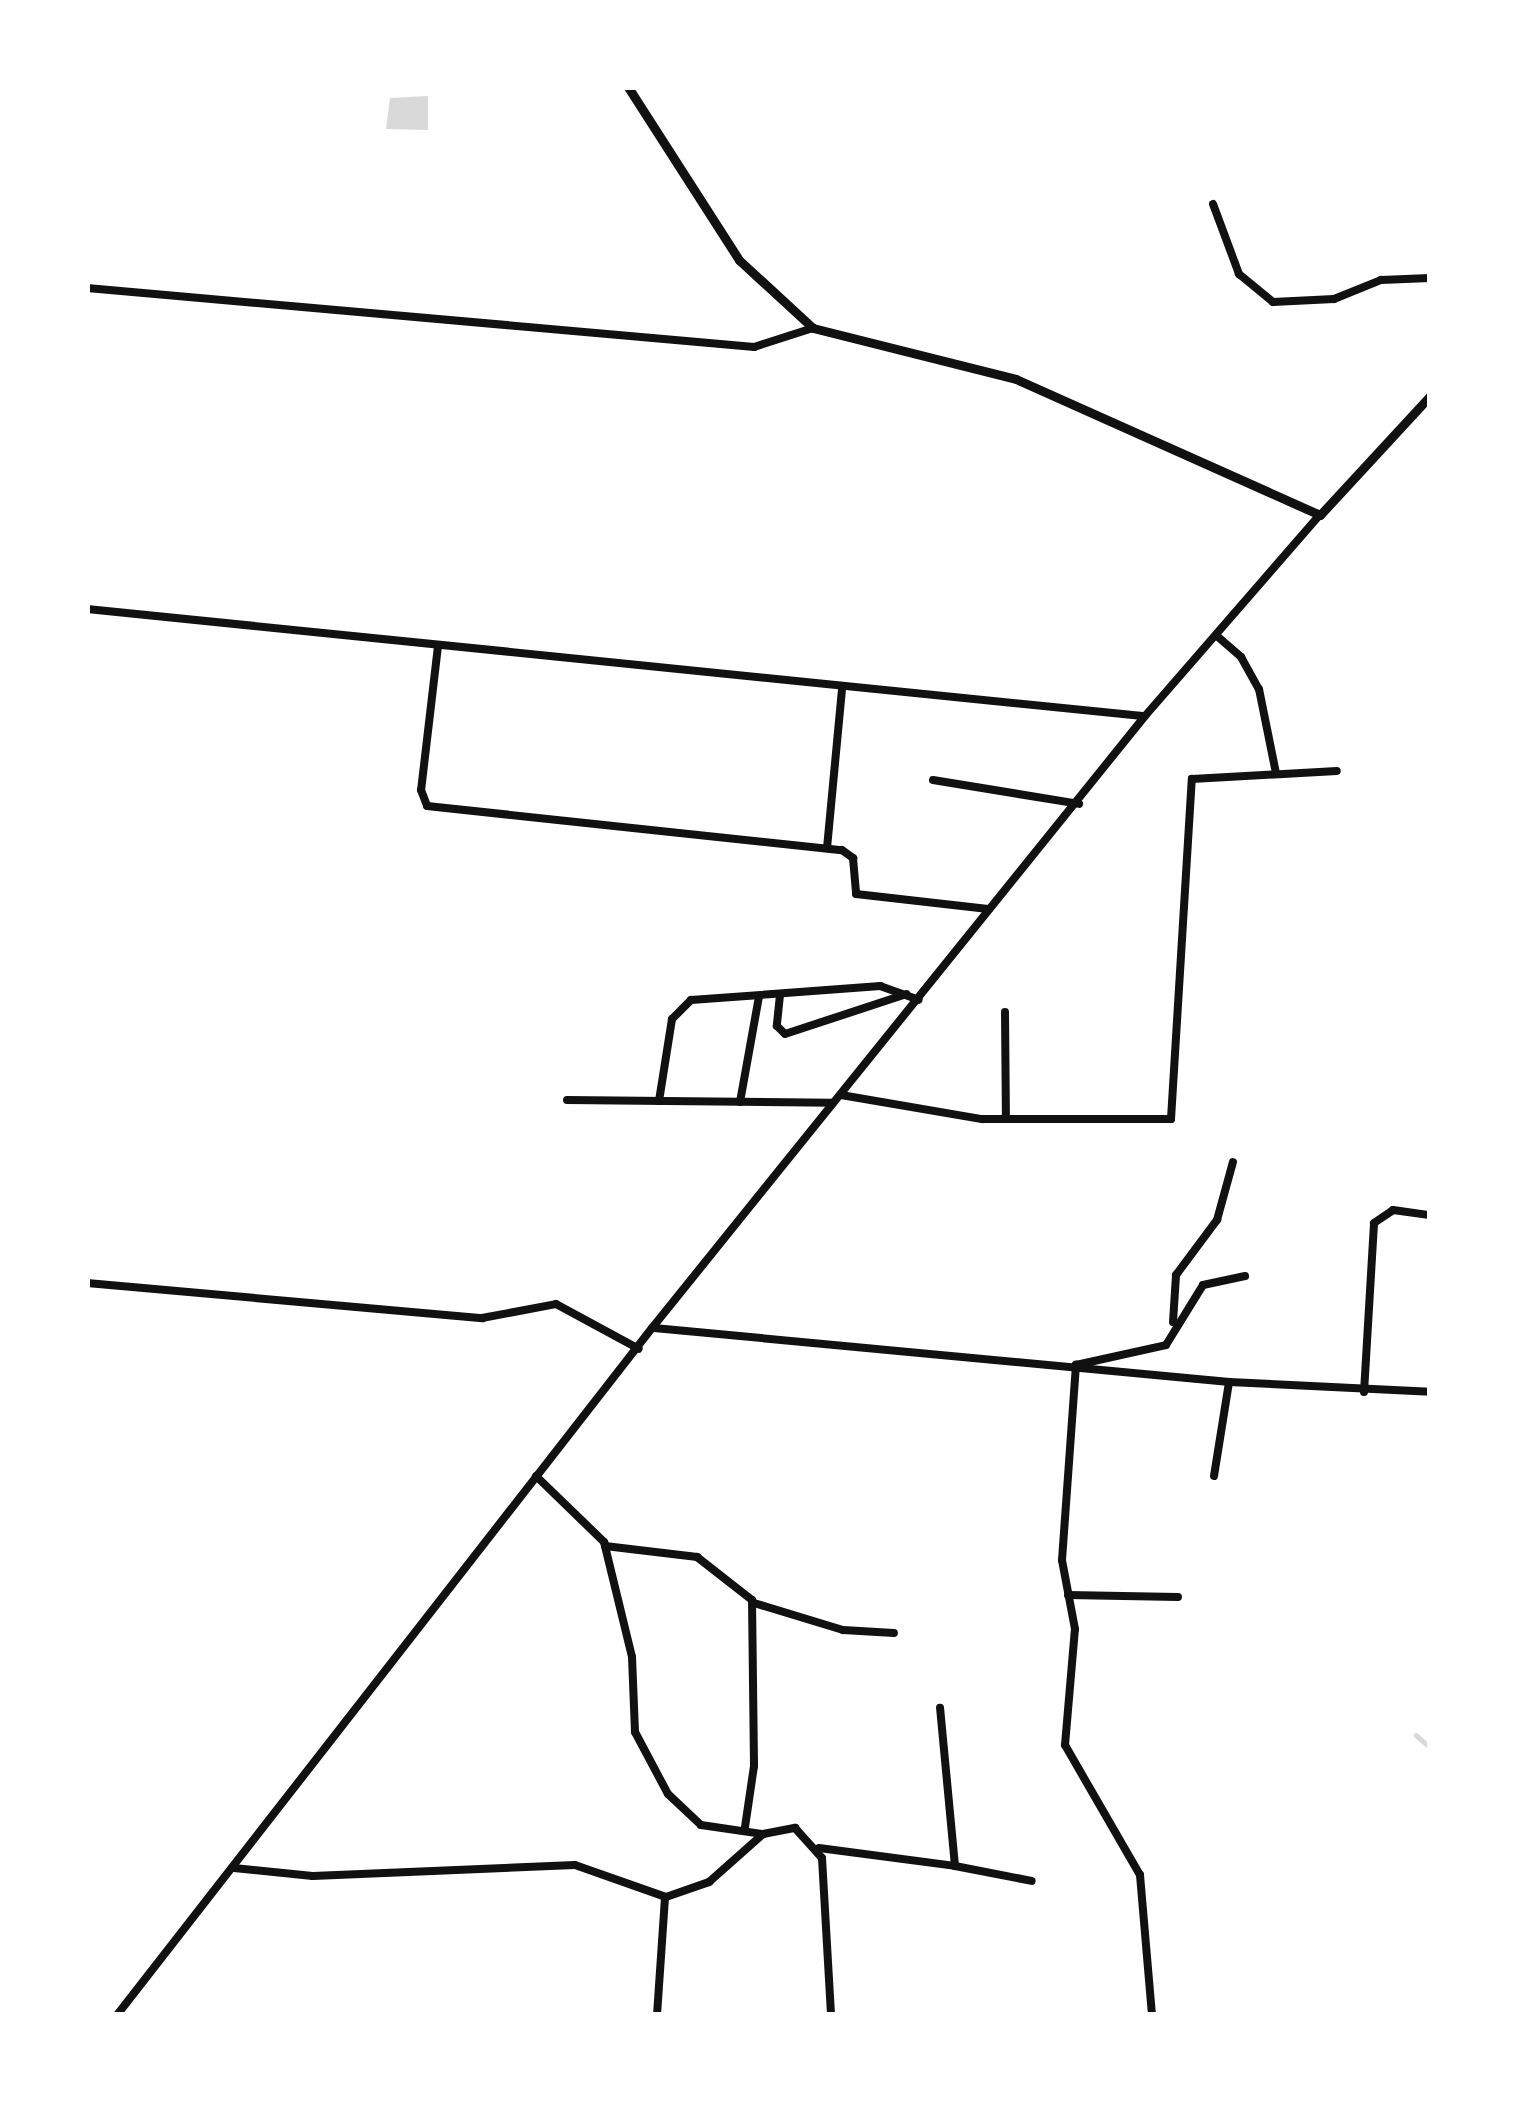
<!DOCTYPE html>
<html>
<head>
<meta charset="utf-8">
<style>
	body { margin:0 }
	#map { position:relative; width:1517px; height:2102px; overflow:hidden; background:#fff; font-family:"PT Sans",sans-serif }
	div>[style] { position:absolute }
	.water>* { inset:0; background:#d9d9d9 }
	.stream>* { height:4.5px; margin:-2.25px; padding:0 2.25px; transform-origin:2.25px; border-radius:2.25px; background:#d9d9d9 }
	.minor>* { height:8px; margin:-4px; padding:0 4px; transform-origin:4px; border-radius:4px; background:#111 }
	.tertiary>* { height:9px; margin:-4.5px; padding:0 4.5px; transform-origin:4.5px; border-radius:4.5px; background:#111 }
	span { translate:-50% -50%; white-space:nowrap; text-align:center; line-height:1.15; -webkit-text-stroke:9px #fff; paint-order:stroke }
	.frame { position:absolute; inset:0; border:90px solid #fff; pointer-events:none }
</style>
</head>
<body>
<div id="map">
	<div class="water">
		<i style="clip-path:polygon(428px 96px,428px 130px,386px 129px,390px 98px)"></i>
	</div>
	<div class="stream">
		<i style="left:1416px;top:1735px;width:18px;rotate:41deg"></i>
	</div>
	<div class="minor">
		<i style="left:1213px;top:204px;width:75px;rotate:69.6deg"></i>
		<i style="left:1239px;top:274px;width:44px;rotate:39.5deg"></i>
		<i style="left:1273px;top:302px;width:61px;rotate:-2.8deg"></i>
		<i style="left:1334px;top:299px;width:51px;rotate:-22deg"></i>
		<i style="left:1381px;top:280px;width:49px;rotate:-2.3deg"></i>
		<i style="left:87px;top:288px;width:670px;rotate:5.05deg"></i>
		<i style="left:754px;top:347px;width:62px;rotate:-17.9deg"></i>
		<i style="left:87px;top:609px;width:1061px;rotate:5.79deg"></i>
		<i style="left:1217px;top:636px;width:32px;rotate:41deg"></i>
		<i style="left:1241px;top:657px;width:37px;rotate:61deg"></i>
		<i style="left:1259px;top:689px;width:86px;rotate:78.6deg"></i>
		<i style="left:438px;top:646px;width:145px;rotate:96.7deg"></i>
		<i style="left:421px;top:790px;width:17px;rotate:69deg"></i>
		<i style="left:427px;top:806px;width:417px;rotate:6.1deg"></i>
		<i style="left:842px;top:850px;width:14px;rotate:36deg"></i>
		<i style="left:853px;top:858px;width:36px;rotate:85deg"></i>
		<i style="left:856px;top:894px;width:133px;rotate:6.5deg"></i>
		<i style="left:933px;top:780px;width:148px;rotate:9.3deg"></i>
		<i style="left:827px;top:848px;width:159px;rotate:-84.6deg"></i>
		<i style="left:780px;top:995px;width:31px;rotate:96deg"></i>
		<i style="left:777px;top:1026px;width:11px;rotate:45deg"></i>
		<i style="left:785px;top:1034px;width:128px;rotate:-18.2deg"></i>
		<i style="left:1005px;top:1012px;width:106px;rotate:89.5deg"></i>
		<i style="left:841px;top:1095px;width:143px;rotate:9.7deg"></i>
		<i style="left:982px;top:1119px;width:189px"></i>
		<i style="left:1171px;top:1119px;width:341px;rotate:-86.5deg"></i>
		<i style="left:1192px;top:779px;width:145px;rotate:-3.2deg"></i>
		<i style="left:567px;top:1100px;width:266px;rotate:0.6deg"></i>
		<i style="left:659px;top:1101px;width:83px;rotate:-81deg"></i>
		<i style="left:672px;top:1019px;width:27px;rotate:-45deg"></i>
		<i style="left:691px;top:1000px;width:190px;rotate:-4.2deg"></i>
		<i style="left:880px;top:986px;width:41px;rotate:19.7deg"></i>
		<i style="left:740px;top:1102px;width:108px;rotate:-79.8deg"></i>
		<i style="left:87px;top:1283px;width:397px;rotate:5.1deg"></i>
		<i style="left:482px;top:1318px;width:75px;rotate:-10.7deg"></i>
		<i style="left:556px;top:1304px;width:94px;rotate:28.5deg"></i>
		<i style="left:1173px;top:1322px;width:47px;rotate:-86.3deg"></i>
		<i style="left:1176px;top:1275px;width:69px;rotate:-53.3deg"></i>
		<i style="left:1217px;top:1220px;width:60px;rotate:-74.6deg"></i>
		<i style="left:654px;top:1328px;width:578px;rotate:5.37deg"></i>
		<i style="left:1229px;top:1382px;width:201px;rotate:2.8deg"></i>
		<i style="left:1364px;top:1392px;width:169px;rotate:-86.6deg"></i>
		<i style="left:1374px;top:1223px;width:23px;rotate:-34deg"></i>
		<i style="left:1393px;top:1210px;width:37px;rotate:8deg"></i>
		<i style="left:536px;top:1476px;width:95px;rotate:44.1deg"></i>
		<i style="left:604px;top:1542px;width:118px;rotate:76.3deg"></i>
		<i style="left:632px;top:1657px;width:75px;rotate:87.7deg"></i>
		<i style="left:635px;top:1732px;width:70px;rotate:62deg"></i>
		<i style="left:668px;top:1794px;width:45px;rotate:43.2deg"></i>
		<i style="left:701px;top:1825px;width:63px;rotate:8.3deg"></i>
		<i style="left:1214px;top:1476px;width:95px;rotate:-80.9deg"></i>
		<i style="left:605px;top:1546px;width:93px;rotate:6.8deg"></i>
		<i style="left:697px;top:1557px;width:70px;rotate:38deg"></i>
		<i style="left:752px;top:1600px;width:166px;rotate:89.3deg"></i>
		<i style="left:754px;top:1766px;width:62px;rotate:98.4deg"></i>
		<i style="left:1068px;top:1595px;width:110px;rotate:1deg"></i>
		<i style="left:754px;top:1603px;width:93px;rotate:16.9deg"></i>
		<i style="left:843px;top:1630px;width:51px;rotate:3.4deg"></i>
		<i style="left:819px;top:1848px;width:137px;rotate:7.5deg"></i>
		<i style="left:955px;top:1866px;width:159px;rotate:-95.4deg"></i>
		<i style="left:955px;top:1866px;width:78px;rotate:11deg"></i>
		<i style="left:234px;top:1868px;width:79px;rotate:5.8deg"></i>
		<i style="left:313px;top:1876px;width:262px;rotate:-2.4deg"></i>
		<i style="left:575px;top:1865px;width:96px;rotate:19.4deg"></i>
		<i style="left:666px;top:1897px;width:46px;rotate:-19.2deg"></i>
		<i style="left:709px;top:1882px;width:72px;rotate:-41.6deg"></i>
		<i style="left:763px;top:1834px;width:33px;rotate:-11deg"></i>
		<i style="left:795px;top:1828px;width:40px;rotate:48deg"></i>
		<i style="left:822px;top:1858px;width:157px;rotate:86.7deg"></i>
		<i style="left:117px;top:2015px;width:871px;rotate:-52.09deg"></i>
		<i style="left:652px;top:1328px;width:786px;rotate:-51.15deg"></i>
		<i style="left:1145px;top:716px;width:267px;rotate:-49deg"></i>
		<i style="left:657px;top:2015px;width:118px;rotate:-86.1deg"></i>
		<i style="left:1152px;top:2015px;width:141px;rotate:-94.9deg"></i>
		<i style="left:1140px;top:1875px;width:150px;rotate:-120deg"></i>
		<i style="left:1065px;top:1745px;width:116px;rotate:-85.1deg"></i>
		<i style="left:1075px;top:1629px;width:70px;rotate:-100.7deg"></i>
		<i style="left:1062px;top:1560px;width:196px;rotate:-85.9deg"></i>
		<i style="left:1076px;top:1365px;width:92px;rotate:-12.5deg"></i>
		<i style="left:1166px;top:1345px;width:70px;rotate:-58.3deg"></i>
		<i style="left:1203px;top:1285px;width:43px;rotate:-12.1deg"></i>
	</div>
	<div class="tertiary">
		<i style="left:628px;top:87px;width:206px;rotate:57.3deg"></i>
		<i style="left:739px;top:260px;width:100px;rotate:42.6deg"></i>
		<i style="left:813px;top:328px;width:209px;rotate:14.1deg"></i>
		<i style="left:1016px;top:379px;width:333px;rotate:24.1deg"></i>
		<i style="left:1320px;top:515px;width:162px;rotate:-47.3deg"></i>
	</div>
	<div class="frame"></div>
</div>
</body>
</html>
